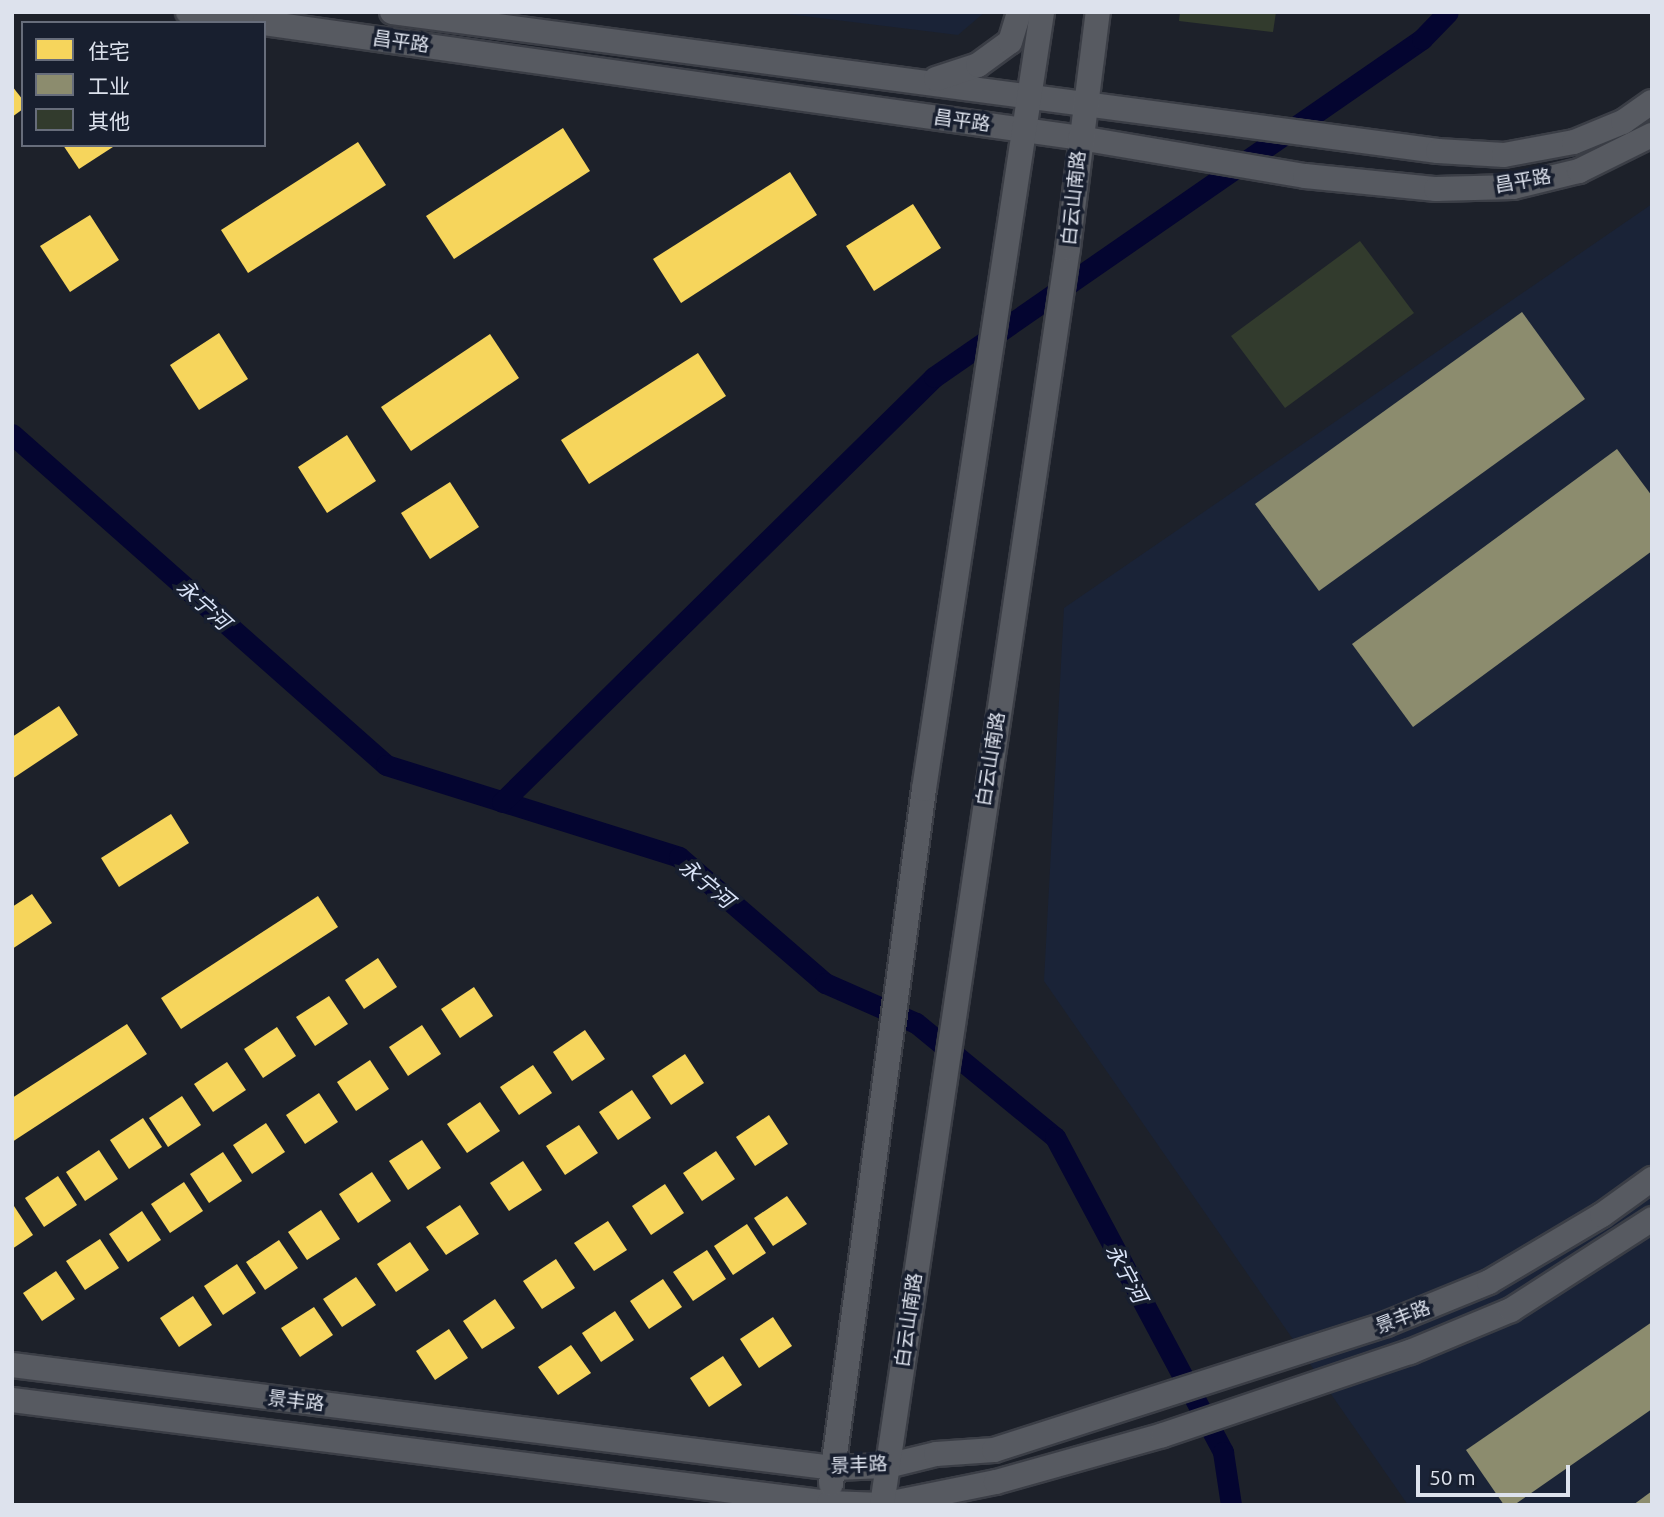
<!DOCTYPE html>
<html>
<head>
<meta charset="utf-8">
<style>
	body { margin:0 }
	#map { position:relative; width:1664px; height:1517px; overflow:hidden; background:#1d212a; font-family:Ubuntu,"Noto Sans SC",sans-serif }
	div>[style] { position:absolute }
	.built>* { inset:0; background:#1a2337 }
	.homes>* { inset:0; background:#f6d55c }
	.industry>* { inset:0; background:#8c8c6e }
	.canal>* { height:21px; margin:-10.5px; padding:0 10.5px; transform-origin:10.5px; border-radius:10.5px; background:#040530 }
	.building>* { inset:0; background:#323b2d }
	.roads { filter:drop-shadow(2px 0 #3b3e46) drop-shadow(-2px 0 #3b3e46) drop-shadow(0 2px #3b3e46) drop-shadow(0 -2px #3b3e46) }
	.secondary>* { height:24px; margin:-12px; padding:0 12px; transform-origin:12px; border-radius:12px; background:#575a61 }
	span { translate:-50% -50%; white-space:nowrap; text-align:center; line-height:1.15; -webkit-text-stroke:7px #181f2f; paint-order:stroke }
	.street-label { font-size:19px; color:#dde2ed }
	.water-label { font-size:21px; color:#dae4f8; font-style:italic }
	.frame { position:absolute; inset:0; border:14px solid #dde2ed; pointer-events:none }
	.legend { position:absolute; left:21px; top:21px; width:245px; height:126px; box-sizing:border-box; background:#181f2f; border:2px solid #676d7b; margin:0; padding:9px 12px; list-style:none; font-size:21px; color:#dde2ed }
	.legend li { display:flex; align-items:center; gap:14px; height:35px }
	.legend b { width:35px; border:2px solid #676d7b }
	.scale { position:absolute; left:1416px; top:1465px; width:154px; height:32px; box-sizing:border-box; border:4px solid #dde2ed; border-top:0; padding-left:9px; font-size:21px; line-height:24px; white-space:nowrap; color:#dde2ed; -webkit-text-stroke:5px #181f2f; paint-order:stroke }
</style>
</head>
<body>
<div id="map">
	<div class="built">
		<i style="clip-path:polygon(771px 12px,985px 12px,958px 35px)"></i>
		<i style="clip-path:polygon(1652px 204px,1652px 1505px,1408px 1505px,1044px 981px,1064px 608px)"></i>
	</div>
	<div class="homes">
		<i style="clip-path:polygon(12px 86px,23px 100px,23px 109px,12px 117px)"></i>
		<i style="clip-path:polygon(563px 128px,590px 171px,454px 259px,426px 216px)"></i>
		<i style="clip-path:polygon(358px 142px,386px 185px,248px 273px,221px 230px)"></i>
		<i style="clip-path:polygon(63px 145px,116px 145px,79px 169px)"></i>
		<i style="clip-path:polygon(790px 172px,817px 215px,681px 303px,653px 259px)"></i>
		<i style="clip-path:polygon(913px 204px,941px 248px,874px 291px,846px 246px)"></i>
		<i style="clip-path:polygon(90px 215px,119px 260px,70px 292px,40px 246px)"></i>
		<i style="clip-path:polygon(219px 333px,248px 379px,199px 410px,170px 365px)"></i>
		<i style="clip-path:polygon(490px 334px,519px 378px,411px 451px,381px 407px)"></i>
		<i style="clip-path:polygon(698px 353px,726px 396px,589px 484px,561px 440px)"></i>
		<i style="clip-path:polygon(347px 435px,376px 481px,327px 513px,298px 467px)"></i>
		<i style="clip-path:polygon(450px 482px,479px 527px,430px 559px,401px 513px)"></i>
		<i style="clip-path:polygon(59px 706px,78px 735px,12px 779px,12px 737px)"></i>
		<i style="clip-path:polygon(171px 814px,189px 843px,119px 887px,101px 858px)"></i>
		<i style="clip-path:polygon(32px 894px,52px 923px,12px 949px,12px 907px)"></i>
		<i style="clip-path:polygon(318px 896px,338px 927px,181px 1029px,161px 998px)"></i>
		<i style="clip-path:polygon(378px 958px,397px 987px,364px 1009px,345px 980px)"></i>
		<i style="clip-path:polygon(474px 987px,493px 1016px,460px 1038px,441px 1009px)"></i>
		<i style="clip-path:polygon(329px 996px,348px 1024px,315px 1046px,296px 1017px)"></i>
		<i style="clip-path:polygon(127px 1024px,147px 1054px,12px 1142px,12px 1098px)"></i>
		<i style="clip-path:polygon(422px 1025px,441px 1054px,408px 1076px,389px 1047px)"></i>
		<i style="clip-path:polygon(277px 1027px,296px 1056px,263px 1078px,244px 1049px)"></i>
		<i style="clip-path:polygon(585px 1030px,605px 1059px,572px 1081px,553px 1052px)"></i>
		<i style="clip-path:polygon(685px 1054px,704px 1083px,671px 1105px,652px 1076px)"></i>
		<i style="clip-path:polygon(370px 1060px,389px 1089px,356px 1111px,337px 1082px)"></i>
		<i style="clip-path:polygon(227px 1062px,246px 1090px,213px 1112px,194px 1084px)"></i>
		<i style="clip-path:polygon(533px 1065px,552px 1093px,519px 1115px,500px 1087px)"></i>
		<i style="clip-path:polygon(632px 1090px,651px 1118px,618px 1140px,599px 1112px)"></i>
		<i style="clip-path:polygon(319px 1093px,338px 1122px,305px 1144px,286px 1115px)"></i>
		<i style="clip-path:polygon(182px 1096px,201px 1125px,168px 1147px,149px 1118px)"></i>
		<i style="clip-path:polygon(480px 1102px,500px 1131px,467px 1153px,447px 1124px)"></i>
		<i style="clip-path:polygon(769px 1115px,788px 1144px,755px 1166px,736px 1137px)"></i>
		<i style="clip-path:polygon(143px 1118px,162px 1147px,129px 1169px,110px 1140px)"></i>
		<i style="clip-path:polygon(266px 1123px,285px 1152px,252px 1174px,233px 1145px)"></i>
		<i style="clip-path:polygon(579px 1125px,598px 1153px,565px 1175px,546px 1146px)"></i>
		<i style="clip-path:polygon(422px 1140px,441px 1168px,408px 1190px,389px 1161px)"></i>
		<i style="clip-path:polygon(99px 1150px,118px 1179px,85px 1201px,66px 1172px)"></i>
		<i style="clip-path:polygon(716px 1151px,735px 1179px,702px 1201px,683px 1173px)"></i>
		<i style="clip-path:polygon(223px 1152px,242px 1181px,209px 1203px,190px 1174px)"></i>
		<i style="clip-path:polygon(523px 1161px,542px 1190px,509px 1211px,490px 1183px)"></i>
		<i style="clip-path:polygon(372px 1172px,391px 1201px,358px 1223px,339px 1194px)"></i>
		<i style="clip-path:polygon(58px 1176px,77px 1205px,44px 1227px,25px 1198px)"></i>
		<i style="clip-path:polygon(184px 1182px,203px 1211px,170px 1233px,151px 1204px)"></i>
		<i style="clip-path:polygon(665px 1184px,684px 1213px,651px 1235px,632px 1206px)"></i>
		<i style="clip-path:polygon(787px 1196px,807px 1224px,773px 1246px,754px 1218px)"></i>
		<i style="clip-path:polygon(460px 1205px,479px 1234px,446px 1255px,426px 1227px)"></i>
		<i style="clip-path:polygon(14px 1206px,33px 1235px,12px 1249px,12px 1207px)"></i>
		<i style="clip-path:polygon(321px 1210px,340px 1239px,307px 1260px,288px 1232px)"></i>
		<i style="clip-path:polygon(142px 1211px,161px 1240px,128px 1262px,109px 1234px)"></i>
		<i style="clip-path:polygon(608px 1221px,627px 1250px,594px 1271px,574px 1243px)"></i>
		<i style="clip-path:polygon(747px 1224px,766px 1253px,733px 1275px,714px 1246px)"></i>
		<i style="clip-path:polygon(100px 1239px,119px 1268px,85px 1290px,66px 1261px)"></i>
		<i style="clip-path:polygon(279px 1240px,298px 1268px,265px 1290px,246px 1262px)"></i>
		<i style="clip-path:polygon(410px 1242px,429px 1270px,396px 1292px,377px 1264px)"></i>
		<i style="clip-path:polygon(707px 1250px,726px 1279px,693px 1301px,673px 1272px)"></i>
		<i style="clip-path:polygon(556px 1259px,575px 1288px,542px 1309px,523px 1281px)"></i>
		<i style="clip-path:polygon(237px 1264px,256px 1293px,223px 1315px,204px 1286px)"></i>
		<i style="clip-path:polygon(56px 1271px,75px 1299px,42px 1321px,23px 1293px)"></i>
		<i style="clip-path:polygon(356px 1277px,376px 1305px,342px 1327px,323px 1299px)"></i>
		<i style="clip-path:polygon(663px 1279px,682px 1307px,649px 1329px,630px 1301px)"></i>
		<i style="clip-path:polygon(193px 1296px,212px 1325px,179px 1347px,160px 1318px)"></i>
		<i style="clip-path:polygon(495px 1299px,515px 1328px,482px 1349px,463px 1321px)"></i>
		<i style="clip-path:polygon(314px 1307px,333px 1335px,300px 1357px,281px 1328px)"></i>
		<i style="clip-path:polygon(615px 1311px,634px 1340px,601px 1362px,582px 1333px)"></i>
		<i style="clip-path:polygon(773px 1317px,792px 1346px,759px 1368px,740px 1339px)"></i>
		<i style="clip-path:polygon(449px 1329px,468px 1358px,435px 1380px,416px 1351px)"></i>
		<i style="clip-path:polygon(571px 1345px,591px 1373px,558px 1395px,538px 1367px)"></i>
		<i style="clip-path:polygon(723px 1356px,742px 1385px,709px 1407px,690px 1378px)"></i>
	</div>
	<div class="industry">
		<i style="clip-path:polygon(1522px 312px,1585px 399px,1319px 591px,1255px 504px)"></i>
		<i style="clip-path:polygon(1617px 449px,1652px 496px,1652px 551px,1413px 727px,1352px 644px)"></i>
		<i style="clip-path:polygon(1652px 1322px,1652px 1409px,1514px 1505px,1504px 1505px,1466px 1450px)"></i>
		<i style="clip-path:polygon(1652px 1491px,1652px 1505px,1633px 1505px)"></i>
	</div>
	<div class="canal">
		<i style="left:12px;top:434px;width:499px;rotate:41.5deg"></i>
		<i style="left:386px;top:765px;width:307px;rotate:17.4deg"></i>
		<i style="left:679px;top:857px;width:193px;rotate:40.8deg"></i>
		<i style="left:825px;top:983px;width:99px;rotate:23.7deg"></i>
		<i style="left:916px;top:1023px;width:180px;rotate:39.4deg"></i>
		<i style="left:1055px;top:1137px;width:357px;rotate:61.9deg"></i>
		<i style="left:1223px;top:1452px;width:54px;rotate:81.4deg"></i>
		<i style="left:502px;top:802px;width:606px;rotate:-44.53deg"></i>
		<i style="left:934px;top:377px;width:594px;rotate:-34.71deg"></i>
		<i style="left:1422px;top:39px;width:37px;rotate:-46deg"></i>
	</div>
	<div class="building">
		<i style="clip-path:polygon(1180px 12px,1276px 12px,1273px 32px,1179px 21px)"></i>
		<i style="clip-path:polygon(1360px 241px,1414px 313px,1285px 408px,1231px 336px)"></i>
	</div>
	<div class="roads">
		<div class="secondary">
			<i style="left:188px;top:12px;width:75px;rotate:8.5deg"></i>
			<i style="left:392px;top:12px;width:1055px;rotate:7.57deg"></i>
			<i style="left:1438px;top:151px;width:66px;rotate:3.5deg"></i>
			<i style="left:1504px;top:155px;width:71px;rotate:-10.5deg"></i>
			<i style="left:1574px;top:142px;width:53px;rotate:-22.2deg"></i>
			<i style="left:1623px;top:122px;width:35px;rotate:-35deg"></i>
			<i style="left:264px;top:23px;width:824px;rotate:8.02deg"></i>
			<i style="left:1080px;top:138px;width:228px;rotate:9.6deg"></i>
			<i style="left:1305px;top:176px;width:132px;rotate:5.7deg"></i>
			<i style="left:1436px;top:189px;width:77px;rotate:-1.5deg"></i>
			<i style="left:1513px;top:187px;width:68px;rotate:-13.6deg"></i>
			<i style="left:1579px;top:171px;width:81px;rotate:-26.3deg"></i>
			<i style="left:936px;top:79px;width:44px;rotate:-18.4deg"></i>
			<i style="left:978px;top:65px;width:39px;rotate:-36deg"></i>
			<i style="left:1010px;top:42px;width:31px;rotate:-73deg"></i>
			<i style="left:12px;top:1365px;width:827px;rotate:7.15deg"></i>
			<i style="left:833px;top:1468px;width:54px;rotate:-2.1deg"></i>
			<i style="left:887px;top:1466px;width:50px;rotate:-13.8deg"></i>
			<i style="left:936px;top:1454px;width:58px;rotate:-3.9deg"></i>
			<i style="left:994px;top:1450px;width:412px;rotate:-17.8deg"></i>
			<i style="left:1386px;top:1324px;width:111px;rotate:-22.2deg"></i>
			<i style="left:1489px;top:1282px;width:131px;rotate:-30.7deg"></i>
			<i style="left:1602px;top:1215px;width:62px;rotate:-35.8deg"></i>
			<i style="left:12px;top:1400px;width:823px;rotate:7.19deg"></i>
			<i style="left:829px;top:1503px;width:53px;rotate:2.2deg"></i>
			<i style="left:882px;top:1505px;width:116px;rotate:-11.4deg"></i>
			<i style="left:996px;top:1482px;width:173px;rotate:-15.7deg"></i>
			<i style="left:1163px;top:1435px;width:261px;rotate:-18.6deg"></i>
			<i style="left:1410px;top:1352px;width:109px;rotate:-22.6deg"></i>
			<i style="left:1511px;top:1310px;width:168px;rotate:-32.8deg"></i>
			<i style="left:831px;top:1484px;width:701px;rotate:-82.38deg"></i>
			<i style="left:924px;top:789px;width:786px;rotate:-81.36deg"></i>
			<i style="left:882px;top:1505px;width:1271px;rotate:-81.58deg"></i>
			<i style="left:1068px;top:248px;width:238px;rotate:-82.8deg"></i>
		</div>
	</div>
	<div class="street-label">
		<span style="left:401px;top:42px;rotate:8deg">昌平路</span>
		<span style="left:962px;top:121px;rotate:8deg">昌平路</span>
		<span style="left:1523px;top:181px;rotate:-10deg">昌平路</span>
		<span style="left:1074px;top:198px;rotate:-84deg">白云山南路</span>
		<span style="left:991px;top:759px;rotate:-81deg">白云山南路</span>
		<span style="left:1403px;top:1317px;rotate:-21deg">景丰路</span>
		<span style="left:909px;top:1320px;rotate:-82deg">白云山南路</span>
		<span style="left:296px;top:1401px;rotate:7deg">景丰路</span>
		<span style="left:859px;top:1465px;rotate:-2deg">景丰路</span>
	</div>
	<div class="water-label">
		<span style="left:204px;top:604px;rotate:42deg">永宁河</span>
		<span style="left:707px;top:883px;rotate:40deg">永宁河</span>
		<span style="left:1127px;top:1273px;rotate:62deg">永宁河</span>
	</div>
	<div class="frame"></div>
	<ul class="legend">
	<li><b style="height:19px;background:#f6d55c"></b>住宅</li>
	<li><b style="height:19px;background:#8c8c6e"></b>工业</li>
	<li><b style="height:19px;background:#323b2d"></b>其他</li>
	</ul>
	<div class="scale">50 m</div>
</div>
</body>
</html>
